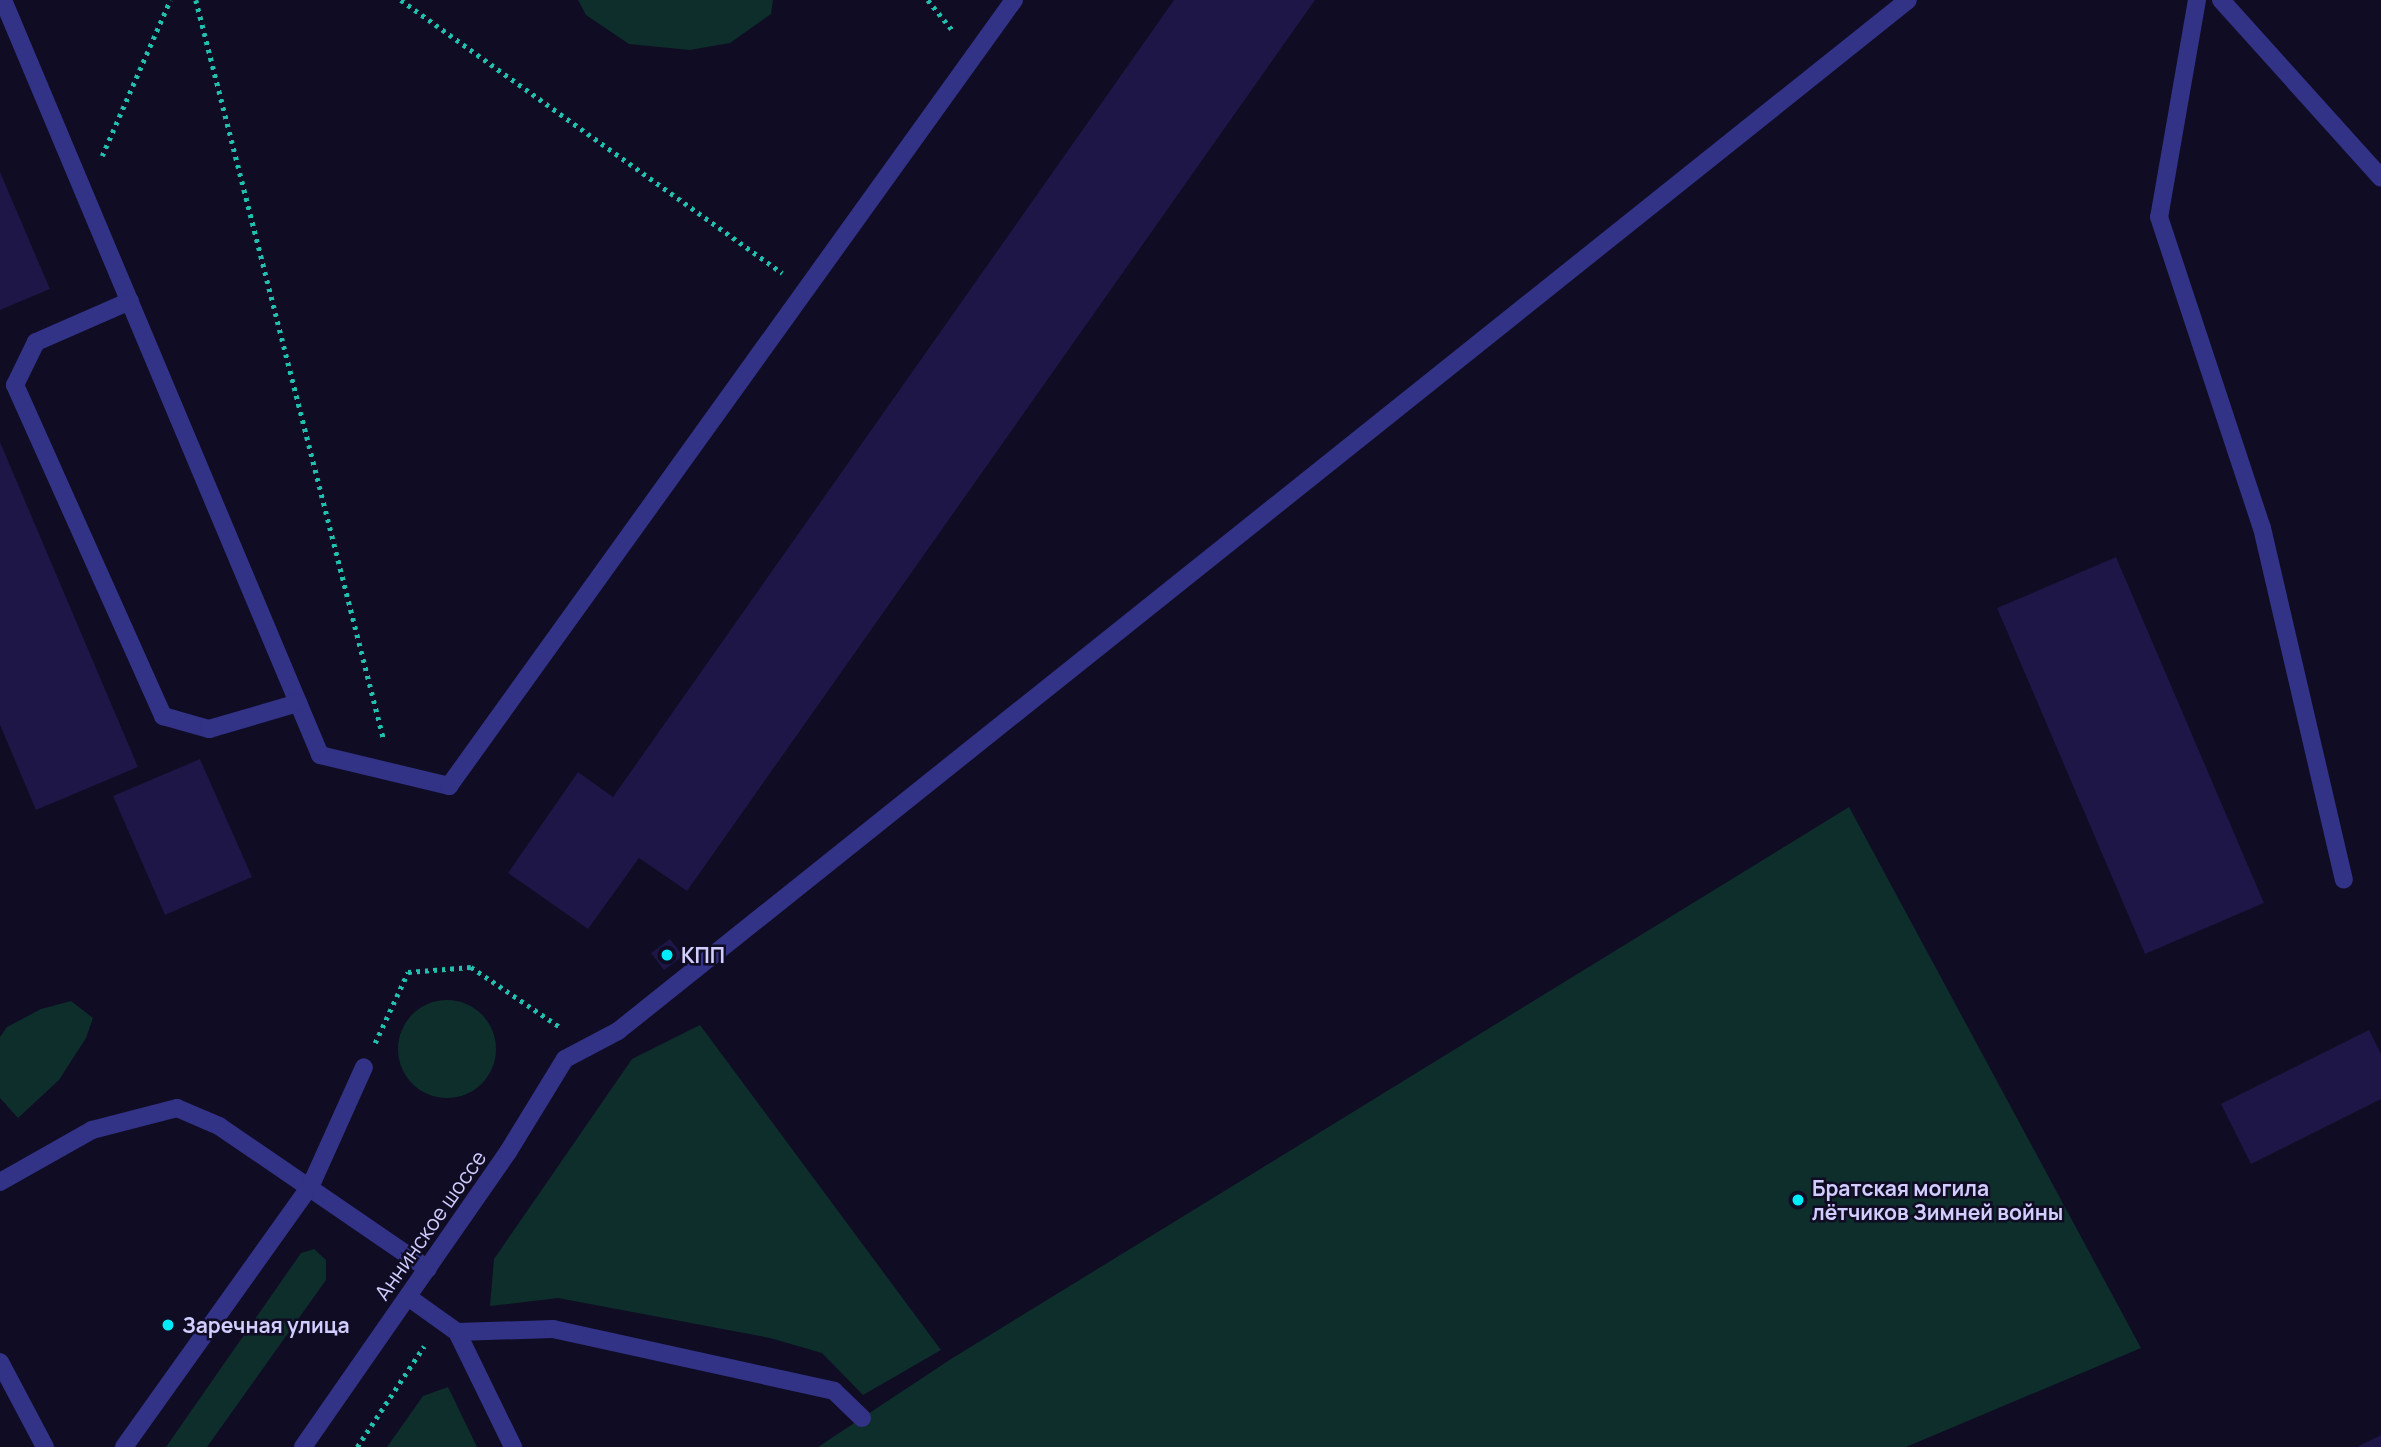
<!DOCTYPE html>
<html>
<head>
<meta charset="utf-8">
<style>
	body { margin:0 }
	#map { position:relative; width:2381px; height:1447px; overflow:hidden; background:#0f0c23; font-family:Manrope,sans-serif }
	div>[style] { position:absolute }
	.green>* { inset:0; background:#0e2e2b }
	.round { border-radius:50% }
	.building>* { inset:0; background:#1d1646 }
	.path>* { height:4.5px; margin-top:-2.25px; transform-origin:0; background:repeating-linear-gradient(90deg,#22beae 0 3.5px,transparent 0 8.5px) }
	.service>* { height:18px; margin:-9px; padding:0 9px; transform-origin:9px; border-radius:9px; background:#323287 }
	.minor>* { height:18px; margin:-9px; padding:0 9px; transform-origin:9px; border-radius:9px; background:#323287 }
	.dots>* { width:19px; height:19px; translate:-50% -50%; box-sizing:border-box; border:4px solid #0f0c23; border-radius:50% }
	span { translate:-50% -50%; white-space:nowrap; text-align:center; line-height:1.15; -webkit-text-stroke:5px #0f0c23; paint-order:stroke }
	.poi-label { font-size:21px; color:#d1ceff; font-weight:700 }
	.left { translate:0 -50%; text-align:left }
	.street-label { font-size:21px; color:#d1ceff }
</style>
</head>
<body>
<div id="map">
	<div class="green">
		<i style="clip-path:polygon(578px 0,773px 0,771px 14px,730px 43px,690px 50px,629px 44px,586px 15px)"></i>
		<i style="clip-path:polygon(1849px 807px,2141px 1348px,1906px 1447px,818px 1447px,951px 1359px)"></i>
		<i class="round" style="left:398px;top:1000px;width:98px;height:98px"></i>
		<i style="clip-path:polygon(71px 1001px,93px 1018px,86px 1038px,59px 1080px,18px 1118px,0 1098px,0 1037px,7px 1027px,41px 1009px)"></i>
		<i style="clip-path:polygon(700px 1025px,941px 1350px,863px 1395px,822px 1353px,770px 1338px,558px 1298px,490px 1306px,494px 1259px,632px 1059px)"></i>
		<i style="clip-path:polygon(314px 1249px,326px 1260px,326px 1280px,207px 1447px,166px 1447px,301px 1253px)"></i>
		<i style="clip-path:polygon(448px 1387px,477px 1447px,387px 1447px,423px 1396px)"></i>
	</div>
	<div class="building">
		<i style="clip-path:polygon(1174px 0,1315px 0,687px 891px,639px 858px,588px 929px,508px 873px,578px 772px,613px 797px)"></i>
		<i style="clip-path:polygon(0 172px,50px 289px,0 310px)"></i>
		<i style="clip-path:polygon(0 442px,138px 767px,36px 810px,0 725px)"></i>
		<i style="clip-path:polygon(2116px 557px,2264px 903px,2145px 954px,1997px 608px)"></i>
		<i style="clip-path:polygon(200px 759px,252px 877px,165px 915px,113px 796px)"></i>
		<i style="clip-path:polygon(670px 939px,683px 956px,664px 970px,651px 953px)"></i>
		<i style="clip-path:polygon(2369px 1030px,2381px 1054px,2381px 1099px,2251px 1164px,2221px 1104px)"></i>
		<i style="clip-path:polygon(2381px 1435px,2381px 1447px,2357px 1447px)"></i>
	</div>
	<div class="path">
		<i style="left:196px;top:0;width:764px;rotate:75.75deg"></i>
		<i style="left:401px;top:0;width:469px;rotate:35.6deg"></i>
		<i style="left:928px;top:0;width:40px;rotate:51deg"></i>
		<i style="left:102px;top:156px;width:170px;rotate:-66.4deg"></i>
		<i style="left:375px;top:1043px;width:78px;rotate:-65.1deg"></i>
		<i style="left:408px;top:972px;width:63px;rotate:-4.5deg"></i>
		<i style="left:471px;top:967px;width:107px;rotate:34deg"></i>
		<i style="left:357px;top:1447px;width:121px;rotate:-56.4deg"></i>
	</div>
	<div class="service">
		<i style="left:3px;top:0;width:819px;rotate:67.22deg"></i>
		<i style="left:320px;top:755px;width:133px;rotate:13.5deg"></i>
		<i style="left:449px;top:786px;width:968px;rotate:-54.29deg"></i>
		<i style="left:2197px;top:0;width:220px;rotate:99.9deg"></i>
		<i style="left:2159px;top:217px;width:328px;rotate:71.7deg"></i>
		<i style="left:2262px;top:528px;width:361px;rotate:76.9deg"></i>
		<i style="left:2221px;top:0;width:239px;rotate:48deg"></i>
		<i style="left:130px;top:301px;width:103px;rotate:156.4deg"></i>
		<i style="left:36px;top:342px;width:48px;rotate:116deg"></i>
		<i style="left:15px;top:385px;width:363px;rotate:65.9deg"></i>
		<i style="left:163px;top:716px;width:48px;rotate:15.8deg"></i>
		<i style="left:209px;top:729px;width:93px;rotate:-16.3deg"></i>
		<i style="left:565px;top:1059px;width:60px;rotate:-27.8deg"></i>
		<i style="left:618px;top:1031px;width:1651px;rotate:-38.63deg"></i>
		<i style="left:0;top:1182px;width:106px;rotate:-29.5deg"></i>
		<i style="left:92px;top:1130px;width:88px;rotate:-14.5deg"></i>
		<i style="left:177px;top:1108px;width:46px;rotate:23.2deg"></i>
		<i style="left:219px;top:1126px;width:253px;rotate:34.4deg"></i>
		<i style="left:408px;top:1297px;width:60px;rotate:35.5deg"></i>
		<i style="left:457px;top:1332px;width:128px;rotate:64deg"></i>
		<i style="left:457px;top:1332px;width:96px;rotate:-1.8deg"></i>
		<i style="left:553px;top:1329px;width:288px;rotate:12.4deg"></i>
		<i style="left:834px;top:1391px;width:39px;rotate:44deg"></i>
		<i style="left:124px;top:1447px;width:322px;rotate:-54.5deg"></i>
		<i style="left:311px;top:1185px;width:129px;rotate:-65.8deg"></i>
	</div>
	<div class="minor">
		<i style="left:0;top:1362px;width:96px;rotate:62.1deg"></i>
		<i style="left:303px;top:1447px;width:359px;rotate:-55.2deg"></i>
		<i style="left:508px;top:1152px;width:109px;rotate:-58.5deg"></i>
	</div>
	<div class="dots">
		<i style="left:667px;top:955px;background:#00ebf9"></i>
		<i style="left:1798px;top:1200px;background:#00ebf9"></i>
		<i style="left:168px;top:1325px;background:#00ebf9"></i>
	</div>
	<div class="poi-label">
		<span class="left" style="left:681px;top:955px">КПП</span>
		<span class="left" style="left:1812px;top:1200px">Братская могила<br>лётчиков Зимней войны</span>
		<span class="left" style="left:182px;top:1325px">Заречная улица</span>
	</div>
	<div class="street-label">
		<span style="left:430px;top:1225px;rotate:-55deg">Аннинское шоссе</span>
	</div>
</div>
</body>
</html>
